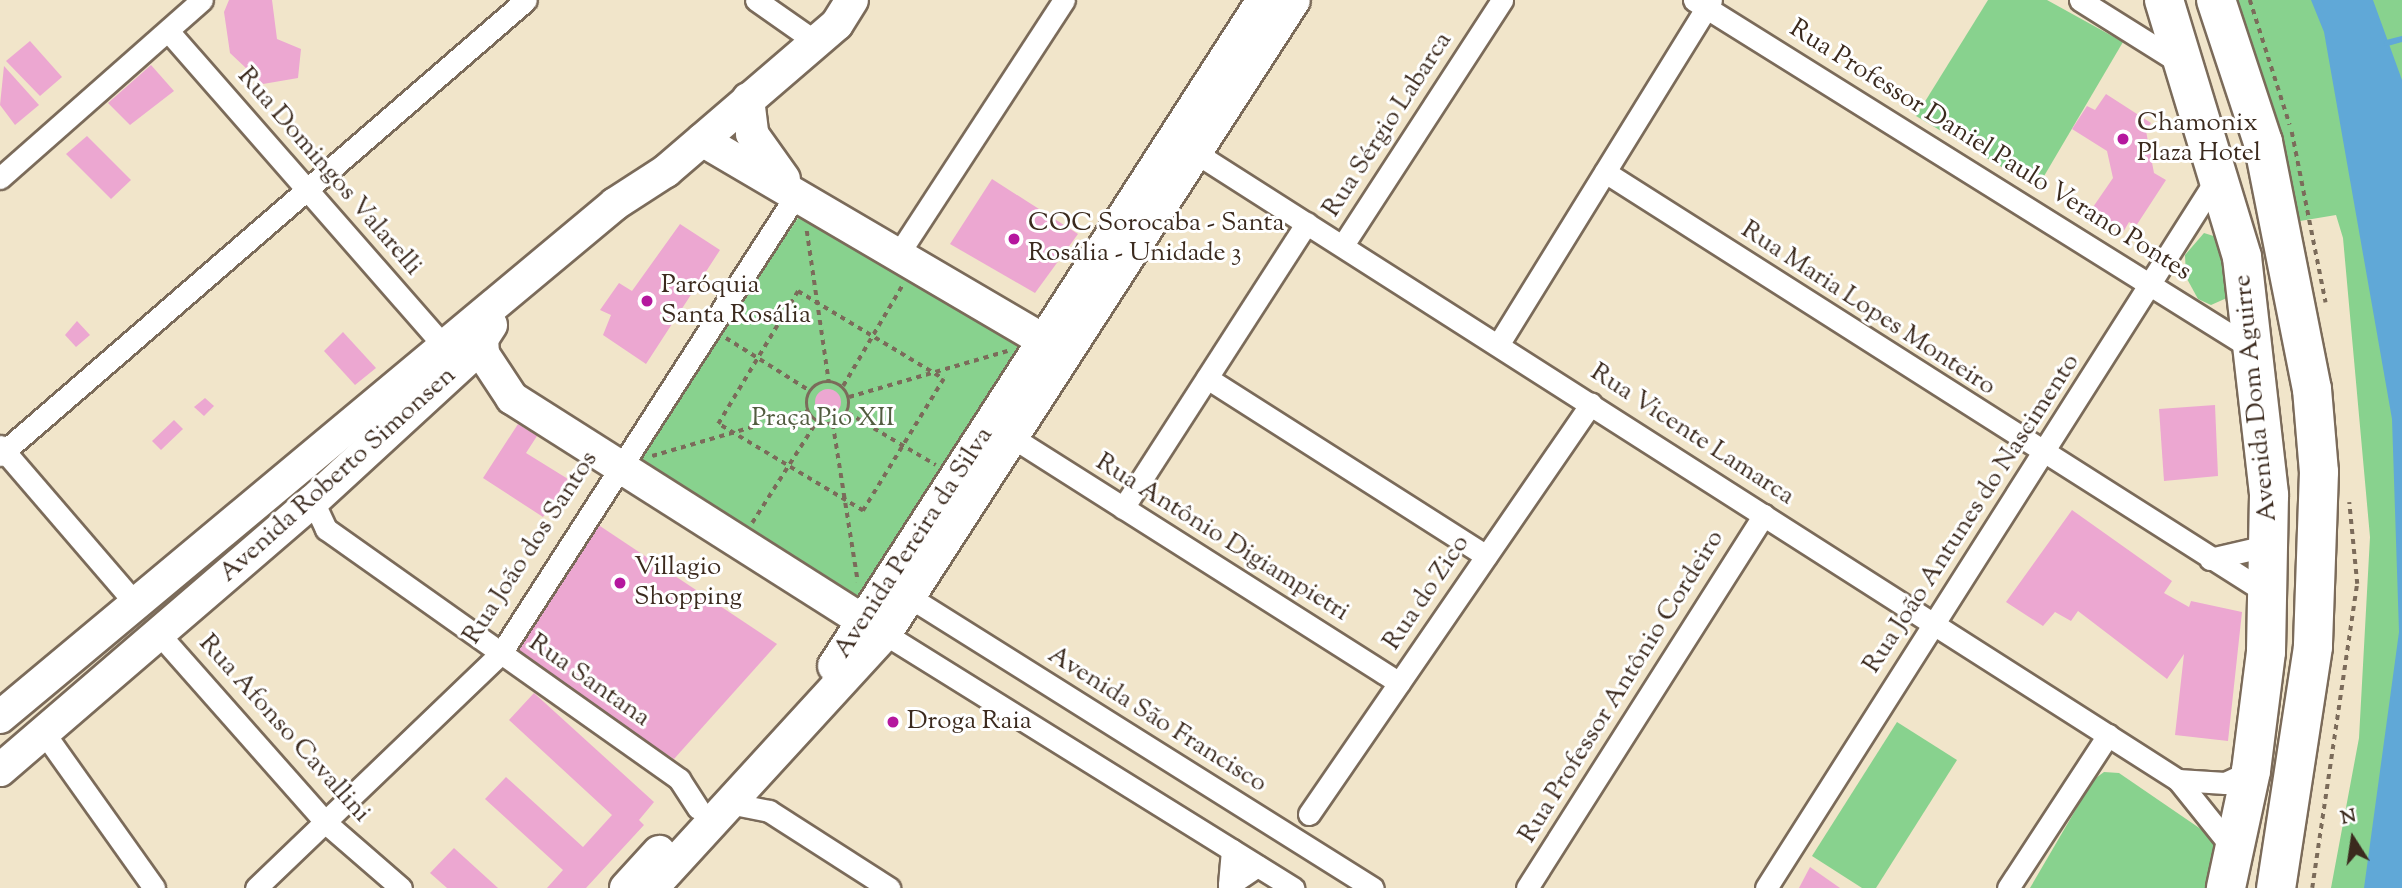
<!DOCTYPE html>
<html>
<head>
<meta charset="utf-8">
<style>
	body { margin:0 }
	#map { position:relative; width:2402px; height:888px; overflow:hidden; background:#f1e5ca; font-family:"Sorts Mill Goudy",serif }
	div>[style] { position:absolute }
	.green>* { inset:0; background:#88d28e }
	.water>* { inset:0; background:#60a8d7 }
	.stream>* { height:6px; margin:-3px; padding:0 3px; transform-origin:3px; border-radius:3px; background:#60a8d7 }
	.building>* { inset:0; background:#eca7d1 }
	.round { border-radius:50% }
	.path>* { height:3.5px; margin-top:-1.75px; transform-origin:0; background:repeating-linear-gradient(90deg,#7b6b5a 0 5px,transparent 0 10px) }
	.path>.ring { margin:-1.75px; padding:0; box-sizing:content-box; background:none; border:3.5px solid #7b6b5a; border-radius:50% }
	.roads { filter:drop-shadow(2px 0 #7b6b5a) drop-shadow(-2px 0 #7b6b5a) drop-shadow(0 2px #7b6b5a) drop-shadow(0 -2px #7b6b5a) }
	.street>* { height:21px; margin:-10.5px; padding:0 10.5px; transform-origin:10.5px; border-radius:10.5px; background:#fff }
	.secondary>* { height:32px; margin:-16px; padding:0 16px; transform-origin:16px; border-radius:16px; background:#fff }
	.highway>* { height:38px; margin:-19px; padding:0 19px; transform-origin:19px; border-radius:19px; background:#fff }
	.dots>* { width:19px; height:19px; translate:-50% -50%; box-sizing:border-box; border:4px solid #fff; border-radius:50% }
	span { translate:-50% -50%; white-space:nowrap; text-align:center; line-height:1.15; -webkit-text-stroke:6px #fff; paint-order:stroke }
	.poi-label { font-size:26px; color:#3b2a1e }
	.left { translate:0 -50%; text-align:left }
	.street-label { font-size:26px; color:#3b2a1e }
	.park-label { font-size:26px; color:#525c40 }
	.north { position:absolute; left:2318px; top:804px; width:70px; height:70px; -webkit-text-stroke:5px #fff; paint-order:stroke; rotate:348deg; font-size:19px; font-weight:700; line-height:28px; text-align:center; color:#3b2a1e }
	.north::after { content:''; display:block; margin:auto; width:24px; height:32px; background:#3b2a1e; clip-path:polygon(50% 0,100% 100%,50% 72%,0 100%) }
</style>
</head>
<body>
<div id="map">
	<div class="green">
		<i style="clip-path:polygon(1988px 0,2047px 0,2123px 42px,2037px 188px,1916px 116px)"></i>
		<i style="clip-path:polygon(2228px 0,2402px 0,2402px 888px,2331px 888px,2359px 738px,2370px 537px,2343px 238px,2336px 215px,2300px 221px,2276px 130px)"></i>
		<i style="clip-path:polygon(804px 209px,1027px 345px,861px 605px,636px 460px)"></i>
		<i style="clip-path:polygon(2204px 233px,2220px 238px,2229px 297px,2211px 305px,2198px 299px,2186px 277px,2185px 255px)"></i>
		<i style="clip-path:polygon(1897px 722px,1957px 760px,1876px 888px,1862px 888px,1812px 856px)"></i>
		<i style="clip-path:polygon(2104px 772px,2119px 773px,2211px 836px,2218px 854px,2210px 888px,2030px 888px,2093px 780px)"></i>
	</div>
	<div class="water">
		<i style="clip-path:polygon(2311px 0,2373px 0,2402px 80px,2402px 888px,2364px 888px,2399px 632px,2392px 419px,2324px 32px)"></i>
	</div>
	<div class="stream">
		<i style="left:2387px;top:43px;width:16px;rotate:-15deg"></i>
	</div>
	<div class="building">
		<i style="clip-path:polygon(229px 0,272px 0,277px 39px,301px 49px,298px 78px,263px 84px,230px 53px,224px 12px)"></i>
		<i style="clip-path:polygon(30px 41px,62px 77px,40px 96px,6px 61px)"></i>
		<i style="clip-path:polygon(151px 65px,174px 91px,130px 125px,108px 103px)"></i>
		<i style="clip-path:polygon(4px 66px,39px 105px,15px 125px,0 105px)"></i>
		<i style="clip-path:polygon(2106px 94px,2151px 123px,2146px 131px,2154px 173px,2166px 180px,2136px 226px,2129px 222px,2122px 234px,2091px 210px,2113px 178px,2107px 151px,2072px 129px,2087px 106px,2095px 110px)"></i>
		<i style="clip-path:polygon(87px 136px,131px 180px,111px 199px,66px 154px)"></i>
		<i style="clip-path:polygon(992px 179px,1078px 234px,1035px 293px,950px 244px)"></i>
		<i style="clip-path:polygon(680px 224px,720px 250px,646px 364px,603px 335px,611px 315px,600px 310px,619px 283px,632px 291px)"></i>
		<i style="clip-path:polygon(77px 321px,90px 335px,76px 347px,65px 335px)"></i>
		<i style="clip-path:polygon(343px 332px,376px 368px,355px 385px,324px 351px)"></i>
		<i class="round" style="left:815px;top:389px;width:26px;height:26px"></i>
		<i style="clip-path:polygon(205px 398px,214px 406px,204px 416px,194px 407px)"></i>
		<i style="clip-path:polygon(2215px 405px,2218px 476px,2164px 481px,2159px 409px)"></i>
		<i style="clip-path:polygon(174px 420px,183px 429px,161px 450px,152px 441px)"></i>
		<i style="clip-path:polygon(518px 424px,537px 436px,526px 453px,568px 479px,543px 517px,483px 478px)"></i>
		<i style="clip-path:polygon(2072px 510px,2172px 581px,2164px 593px,2189px 607px,2191px 601px,2242px 612px,2228px 741px,2175px 735px,2184px 654px,2167px 679px,2078px 611px,2071px 621px,2055px 612px,2043px 626px,2006px 602px)"></i>
		<i style="clip-path:polygon(594px 522px,777px 644px,674px 759px,509px 653px)"></i>
		<i style="clip-path:polygon(534px 693px,654px 802px,639px 820px,644px 825px,586px 888px,547px 888px,563px 870px,485px 799px,506px 777px,583px 847px,612px 815px,509px 720px)"></i>
		<i style="clip-path:polygon(454px 848px,498px 888px,447px 888px,430px 873px)"></i>
		<i style="clip-path:polygon(1810px 867px,1840px 888px,1799px 888px)"></i>
	</div>
	<div class="path">
		<i style="left:2250px;top:0;width:131px;rotate:72.3deg"></i>
		<i style="left:2292px;top:132px;width:174px;rotate:78.8deg"></i>
		<i style="left:807px;top:231px;width:152px;rotate:81.7deg"></i>
		<i style="left:798px;top:291px;width:170px;rotate:31.1deg"></i>
		<i style="left:944px;top:379px;width:155px;rotate:121.5deg"></i>
		<i style="left:863px;top:511px;width:169px;rotate:-149deg"></i>
		<i style="left:718px;top:424px;width:155px;rotate:-59deg"></i>
		<i style="left:726px;top:338px;width:99px;rotate:32.2deg"></i>
		<i class="ring" style="left:807px;top:382px;width:38.5px;height:38.5px"></i>
		<i style="left:843px;top:386px;width:116px;rotate:-59.5deg"></i>
		<i style="left:849px;top:397px;width:165px;rotate:-16.2deg"></i>
		<i style="left:848px;top:413px;width:102px;rotate:30.6deg"></i>
		<i style="left:833px;top:424px;width:160px;rotate:81deg"></i>
		<i style="left:652px;top:456px;width:162px;rotate:-16.1deg"></i>
		<i style="left:752px;top:523px;width:121px;rotate:-57.5deg"></i>
		<i style="left:2312px;top:888px;width:307px;rotate:-81.6deg"></i>
		<i style="left:2357px;top:584px;width:82px;rotate:-95.6deg"></i>
	</div>
	<div class="roads">
		<div class="street">
			<i style="left:756px;top:0;width:73px;rotate:35deg"></i>
			<i style="left:1694px;top:0;width:663px;rotate:31.99deg"></i>
			<i style="left:2080px;top:0;width:120px;rotate:32.1deg"></i>
			<i style="left:169px;top:32px;width:422px;rotate:48.8deg"></i>
			<i style="left:1185px;top:146px;width:1178px;rotate:32.56deg"></i>
			<i style="left:1605px;top:172px;width:788px;rotate:32.46deg"></i>
			<i style="left:0;top:178px;width:269px;rotate:-41.4deg"></i>
			<i style="left:1343px;top:245px;width:292px;rotate:-57deg"></i>
			<i style="left:899px;top:253px;width:302px;rotate:-56.9deg"></i>
			<i style="left:1498px;top:345px;width:405px;rotate:-58.3deg"></i>
			<i style="left:1207px;top:378px;width:331px;rotate:32.5deg"></i>
			<i style="left:1015px;top:439px;width:455px;rotate:32.4deg"></i>
			<i style="left:0;top:446px;width:207px;rotate:49.3deg"></i>
			<i style="left:0;top:455px;width:695px;rotate:-40.86deg"></i>
			<i style="left:313px;top:501px;width:31px;rotate:65deg"></i>
			<i style="left:326px;top:529px;width:433px;rotate:35.3deg"></i>
			<i style="left:679px;top:779px;width:35px;rotate:57deg"></i>
			<i style="left:1123px;top:508px;width:339px;rotate:-57.2deg"></i>
			<i style="left:2210px;top:559px;width:62px;rotate:-13.1deg"></i>
			<i style="left:911px;top:598px;width:545px;rotate:32.12deg"></i>
			<i style="left:159px;top:634px;width:252px;rotate:48.5deg"></i>
			<i style="left:326px;top:823px;width:99px;rotate:40.9deg"></i>
			<i style="left:885px;top:634px;width:481px;rotate:31.9deg"></i>
			<i style="left:44px;top:733px;width:190px;rotate:54.6deg"></i>
			<i style="left:729px;top:803px;width:41px;rotate:11.3deg"></i>
			<i style="left:769px;top:811px;width:143px;rotate:32.7deg"></i>
			<i style="left:1309px;top:814px;width:498px;rotate:-55.5deg"></i>
			<i style="left:1232px;top:850px;width:35px;rotate:95deg"></i>
			<i style="left:1229px;top:885px;width:34px;rotate:-34deg"></i>
			<i style="left:2234px;top:850px;width:90px;rotate:-128.7deg"></i>
			<i style="left:2178px;top:780px;width:47px;rotate:3.7deg"></i>
			<i style="left:2225px;top:783px;width:29px;rotate:-25deg"></i>
			<i style="left:256px;top:888px;width:339px;rotate:-43.8deg"></i>
			<i style="left:501px;top:653px;width:548px;rotate:-57.21deg"></i>
			<i style="left:1527px;top:888px;width:442px;rotate:-57.6deg"></i>
			<i style="left:1766px;top:888px;width:841px;rotate:-57.58deg"></i>
			<i style="left:2008px;top:888px;width:183px;rotate:-56.8deg"></i>
		</div>
		<div class="secondary">
			<i style="left:748px;top:99px;width:35px;rotate:83deg"></i>
			<i style="left:752px;top:134px;width:55px;rotate:54.6deg"></i>
			<i style="left:702px;top:140px;width:395px;rotate:30.4deg"></i>
			<i style="left:491px;top:325px;width:17px;rotate:123deg"></i>
			<i style="left:482px;top:339px;width:15px;rotate:86deg"></i>
			<i style="left:483px;top:354px;width:53px;rotate:56.6deg"></i>
			<i style="left:512px;top:398px;width:437px;rotate:32.4deg"></i>
			<i style="left:834px;top:666px;width:792px;rotate:-57.21deg"></i>
			<i style="left:0;top:717px;width:801px;rotate:-39.83deg"></i>
			<i style="left:615px;top:204px;width:61px;rotate:-32.9deg"></i>
			<i style="left:666px;top:171px;width:225px;rotate:-40.7deg"></i>
			<i style="left:837px;top:24px;width:28px;rotate:-58deg"></i>
			<i style="left:0;top:770px;width:413px;rotate:-40.7deg"></i>
			<i style="left:313px;top:501px;width:207px;rotate:-42.6deg"></i>
			<i style="left:626px;top:888px;width:49px;rotate:-47.5deg"></i>
			<i style="left:652px;top:888px;width:345px;rotate:-47.5deg"></i>
			<i style="left:885px;top:634px;width:754px;rotate:-57.17deg"></i>
		</div>
		<div class="highway">
			<i style="left:2164px;top:0;width:269px;rotate:73.1deg"></i>
			<i style="left:2242px;top:257px;width:240px;rotate:83.5deg"></i>
			<i style="left:2269px;top:495px;width:157px;rotate:91.1deg"></i>
			<i style="left:2266px;top:652px;width:120px;rotate:97.2deg"></i>
			<i style="left:2251px;top:771px;width:120px;rotate:102.1deg"></i>
			<i style="left:2216px;top:0;width:150px;rotate:71.7deg"></i>
			<i style="left:2263px;top:142px;width:252px;rotate:78.8deg"></i>
			<i style="left:2312px;top:389px;width:83px;rotate:85.2deg"></i>
			<i style="left:2319px;top:472px;width:175px;rotate:92deg"></i>
			<i style="left:2313px;top:647px;width:244px;rotate:98.7deg"></i>
		</div>
	</div>
	<div class="dots">
		<i style="left:2123px;top:139px;background:#b5179e"></i>
		<i style="left:1014px;top:239px;background:#b5179e"></i>
		<i style="left:647px;top:301px;background:#b5179e"></i>
		<i style="left:620px;top:583px;background:#b5179e"></i>
		<i style="left:893px;top:722px;background:#b5179e"></i>
	</div>
	<div class="poi-label">
		<span class="left" style="left:2137px;top:139px">Chamonix<br>Plaza Hotel</span>
		<span class="left" style="left:1028px;top:239px">COC Sorocaba - Santa<br>Rosália - Unidade 3</span>
		<span class="left" style="left:661px;top:301px">Paróquia<br>Santa Rosália</span>
		<span class="left" style="left:634px;top:583px">Villagio<br>Shopping</span>
		<span class="left" style="left:907px;top:722px">Droga Raia</span>
	</div>
	<div class="street-label">
		<span style="left:1388px;top:125px;rotate:-57deg">Rua Sérgio Labarca</span>
		<span style="left:1990px;top:151px;rotate:32deg">Rua Professor Daniel Paulo Verano Pontes</span>
		<span style="left:329px;top:172px;rotate:49deg">Rua Domingos Valarelli</span>
		<span style="left:1868px;top:309px;rotate:33deg">Rua Maria Lopes Monteiro</span>
		<span style="left:2256px;top:398px;rotate:-96deg">Avenida Dom Aguirre</span>
		<span style="left:1692px;top:435px;rotate:33deg">Rua Vicente Lamarca</span>
		<span style="left:338px;top:475px;rotate:-42deg">Avenida Roberto Simonsen</span>
		<span style="left:1972px;top:514px;rotate:-57deg">Rua João Antunes do Nascimento</span>
		<span style="left:1222px;top:538px;rotate:32deg">Rua Antônio Digiampietri</span>
		<span style="left:914px;top:543px;rotate:-57deg">Avenida Pereira da Silva</span>
		<span style="left:531px;top:548px;rotate:-57deg">Rua João dos Santos</span>
		<span style="left:1427px;top:593px;rotate:-56deg">Rua do Zico</span>
		<span style="left:589px;top:681px;rotate:35deg">Rua Santana</span>
		<span style="left:1622px;top:687px;rotate:-58deg">Rua Professor Antônio Cordeiro</span>
		<span style="left:1157px;top:720px;rotate:32deg">Avenida São Francisco</span>
		<span style="left:284px;top:729px;rotate:48deg">Rua Afonso Cavallini</span>
	</div>
	<div class="park-label">
		<span style="left:823px;top:419px">Praça Pio XII</span>
	</div>
	<div class="north">N</div>
</div>
</body>
</html>
